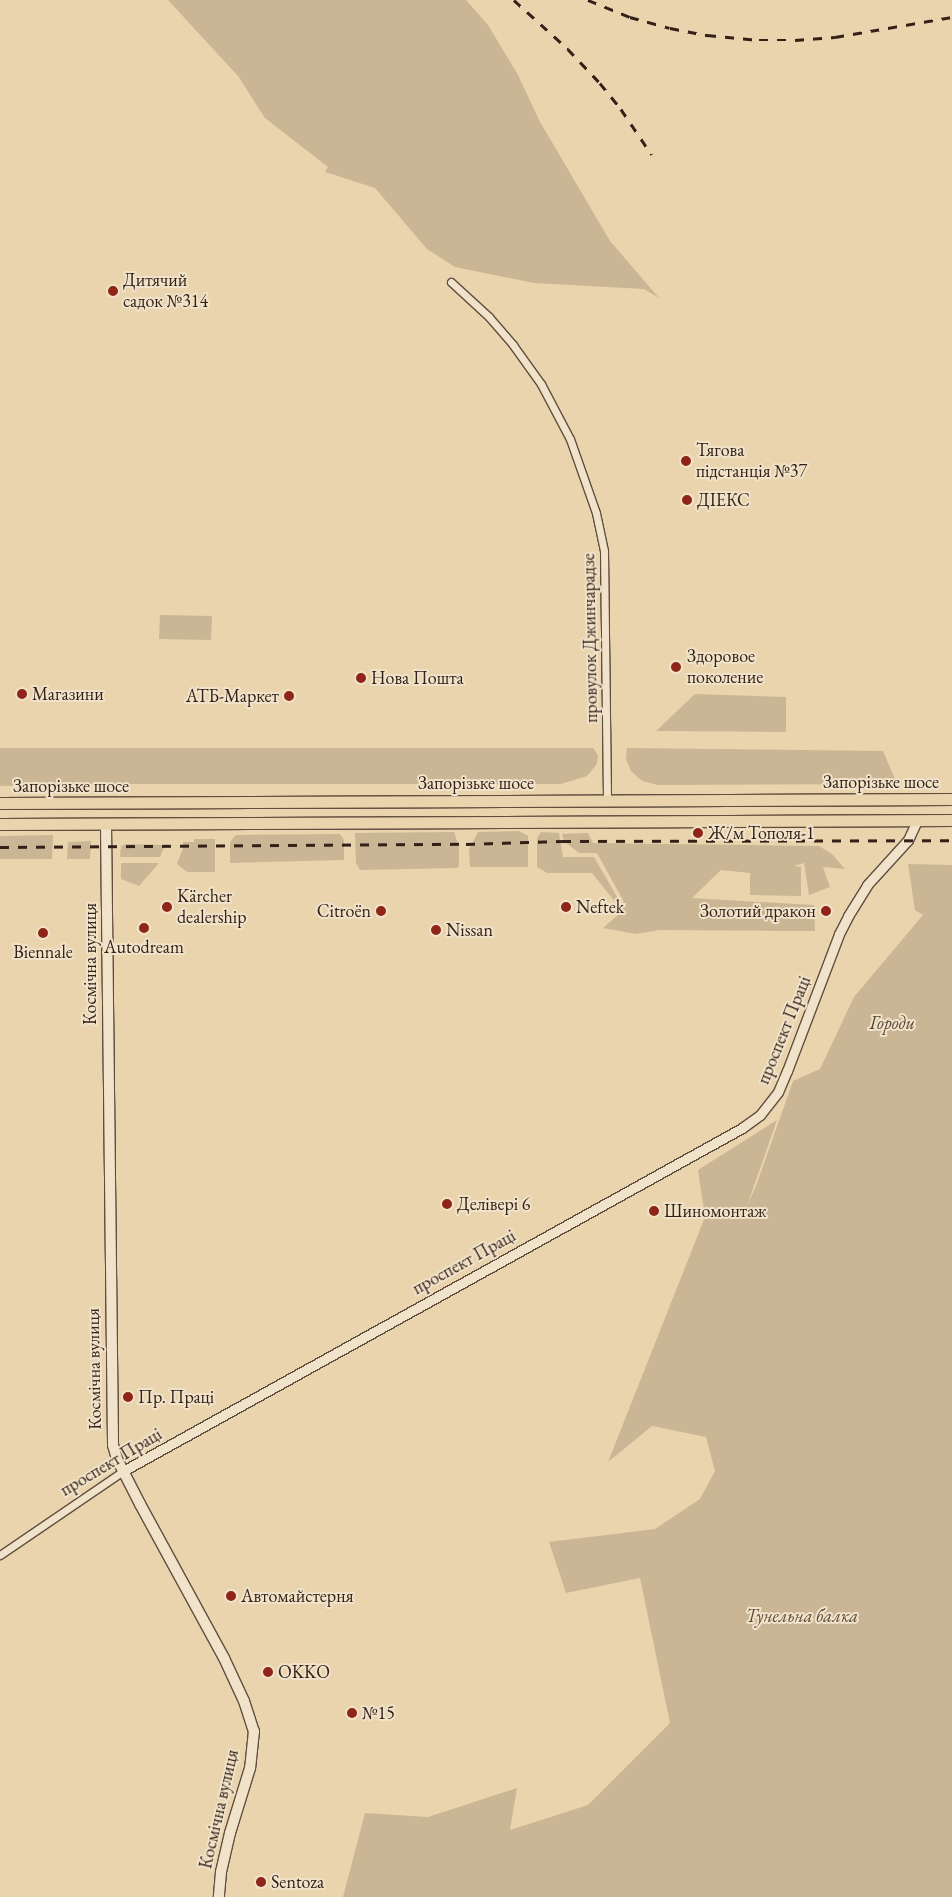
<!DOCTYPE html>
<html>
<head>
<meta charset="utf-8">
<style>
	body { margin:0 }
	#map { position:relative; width:952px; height:1897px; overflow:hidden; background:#e9d4ae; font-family:"EB Garamond",serif }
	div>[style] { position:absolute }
	.green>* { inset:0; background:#cab694 }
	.roads { filter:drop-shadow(1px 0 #604e3e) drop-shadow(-1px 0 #604e3e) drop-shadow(0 1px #604e3e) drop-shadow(0 -1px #604e3e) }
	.minor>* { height:7px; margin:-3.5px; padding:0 3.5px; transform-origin:3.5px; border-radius:3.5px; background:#f1e3ca }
	.tertiary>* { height:9px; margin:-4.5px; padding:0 4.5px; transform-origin:4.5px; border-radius:4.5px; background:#f1e3ca }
	.secondary>* { height:10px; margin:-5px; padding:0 5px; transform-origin:5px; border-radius:5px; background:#f1e3ca }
	.primary>* { height:11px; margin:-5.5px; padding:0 5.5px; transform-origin:5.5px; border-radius:5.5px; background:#e9d4ae }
	.rail>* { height:2.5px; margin-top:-1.25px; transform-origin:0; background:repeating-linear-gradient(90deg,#332118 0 9px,transparent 0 18px) }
	.dots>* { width:14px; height:14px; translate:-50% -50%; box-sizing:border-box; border:2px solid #f1e3ca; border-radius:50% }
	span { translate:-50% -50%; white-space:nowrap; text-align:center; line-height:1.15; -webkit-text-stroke:4px #f1e3ca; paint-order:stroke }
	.poi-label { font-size:18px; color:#332118 }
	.left { translate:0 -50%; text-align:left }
	.right { translate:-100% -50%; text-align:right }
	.street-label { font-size:18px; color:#332118 }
	.park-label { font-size:18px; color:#594637; font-style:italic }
</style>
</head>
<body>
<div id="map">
	<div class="green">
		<i style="clip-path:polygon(168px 0,466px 0,488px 25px,518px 75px,539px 120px,610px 241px,659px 298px,644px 289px,534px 283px,455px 267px,427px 249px,375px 188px,325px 172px,328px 167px,265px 118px,238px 76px)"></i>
		<i style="clip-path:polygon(160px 615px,212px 616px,211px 640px,159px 639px)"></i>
		<i style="clip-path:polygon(695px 694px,786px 697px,786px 732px,656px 731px)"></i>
		<i style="clip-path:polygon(0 748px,593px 748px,598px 755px,597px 764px,587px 776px,561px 784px,85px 784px,0 786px)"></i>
		<i style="clip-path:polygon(627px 748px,883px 751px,897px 784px,658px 785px,642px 781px,631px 771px,626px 759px)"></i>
		<i style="clip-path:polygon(519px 831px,528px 836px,528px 867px,470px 867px,469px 849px,478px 832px)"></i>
		<i style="clip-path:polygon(454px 832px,459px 847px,459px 866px,457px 868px,360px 870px,356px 863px,355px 833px)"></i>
		<i style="clip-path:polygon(541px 832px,559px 833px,563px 857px,594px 857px,620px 902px,616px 903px,592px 873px,547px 873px,537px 867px,537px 838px)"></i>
		<i style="clip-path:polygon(588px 833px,593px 843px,819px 846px,832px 854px,845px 869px,823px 867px,830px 887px,809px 895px,804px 863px,794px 866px,801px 867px,801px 896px,750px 895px,750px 873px,721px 870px,692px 898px,814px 905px,815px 931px,659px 930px,636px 934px,603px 928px,618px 915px,618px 905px,624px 902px,597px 853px,579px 853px,564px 841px,562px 834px)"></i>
		<i style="clip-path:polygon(340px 834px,344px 840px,344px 860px,230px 863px,230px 842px,236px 835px)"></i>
		<i style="clip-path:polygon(53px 835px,52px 859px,0 859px,0 836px)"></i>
		<i style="clip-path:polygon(194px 839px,215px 839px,215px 872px,187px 872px,177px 864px,183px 848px,183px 842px,194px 842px)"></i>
		<i style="clip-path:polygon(91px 841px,90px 859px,67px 859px,68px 842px)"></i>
		<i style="clip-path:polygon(126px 844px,164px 845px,164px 848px,160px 857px,120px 857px,121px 846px)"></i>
		<i style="clip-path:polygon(121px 863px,159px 863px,139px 886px,121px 879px)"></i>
		<i style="clip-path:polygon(908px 864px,952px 865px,952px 1897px,343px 1897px,365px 1813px,428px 1817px,517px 1788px,510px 1830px,588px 1805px,670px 1723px,640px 1578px,566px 1593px,549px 1542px,655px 1529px,700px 1499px,715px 1471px,706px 1437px,652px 1426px,608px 1462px,705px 1217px,698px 1170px,777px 1120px,747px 1206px,756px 1186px,793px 1081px,820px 1069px,854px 997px,923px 915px,915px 910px)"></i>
	</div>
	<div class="roads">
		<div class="minor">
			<i style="left:451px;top:282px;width:52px;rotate:42.6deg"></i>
			<i style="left:489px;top:317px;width:37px;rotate:49deg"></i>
			<i style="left:513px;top:345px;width:48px;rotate:54.3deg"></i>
			<i style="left:541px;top:384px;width:62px;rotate:62.2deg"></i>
			<i style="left:570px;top:439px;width:78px;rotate:70.6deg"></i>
			<i style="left:596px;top:513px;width:39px;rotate:78deg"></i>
			<i style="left:604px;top:551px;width:250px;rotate:89.3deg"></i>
			<i style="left:0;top:1555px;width:149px;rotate:-34.3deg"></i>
		</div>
		<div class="tertiary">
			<i style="left:123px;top:1471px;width:708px;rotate:-28.99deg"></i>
			<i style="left:742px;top:1128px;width:22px;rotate:-36deg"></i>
			<i style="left:760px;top:1115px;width:29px;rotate:-52deg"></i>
			<i style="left:778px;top:1092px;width:23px;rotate:-67deg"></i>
			<i style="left:787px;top:1071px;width:147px;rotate:-69.2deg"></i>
			<i style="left:839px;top:934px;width:20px;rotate:-63deg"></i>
			<i style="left:848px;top:916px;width:36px;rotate:-58deg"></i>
			<i style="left:867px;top:885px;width:61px;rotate:-47.7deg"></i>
			<i style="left:908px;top:840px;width:21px;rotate:-65deg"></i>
		</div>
		<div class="secondary">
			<i style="left:106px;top:825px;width:620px;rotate:89.35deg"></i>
			<i style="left:113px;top:1445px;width:15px;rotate:74deg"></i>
			<i style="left:117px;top:1459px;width:51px;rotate:62.9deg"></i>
			<i style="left:140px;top:1504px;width:175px;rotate:61.4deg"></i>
			<i style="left:224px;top:1658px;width:47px;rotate:65.1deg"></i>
			<i style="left:244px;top:1701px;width:32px;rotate:72deg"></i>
			<i style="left:254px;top:1731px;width:37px;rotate:96deg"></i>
			<i style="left:250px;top:1768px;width:68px;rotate:107.1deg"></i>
			<i style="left:230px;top:1833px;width:40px;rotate:103deg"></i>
			<i style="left:221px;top:1872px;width:25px;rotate:95deg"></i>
		</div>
		<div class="primary">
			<i style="left:0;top:803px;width:952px;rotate:-0.24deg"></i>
			<i style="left:0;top:824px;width:952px;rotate:-0.24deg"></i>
		</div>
	</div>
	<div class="rail">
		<i style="left:514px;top:0;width:73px;rotate:42.2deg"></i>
		<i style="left:568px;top:49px;width:47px;rotate:46.7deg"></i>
		<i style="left:600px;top:83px;width:33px;rotate:51deg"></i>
		<i style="left:621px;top:109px;width:55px;rotate:56deg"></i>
		<i style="left:588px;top:0;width:45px;rotate:22deg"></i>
		<i style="left:630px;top:17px;width:41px;rotate:15.4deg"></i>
		<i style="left:670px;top:28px;width:38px;rotate:11deg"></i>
		<i style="left:707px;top:35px;width:52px;rotate:5.5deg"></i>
		<i style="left:759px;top:40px;width:36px"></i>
		<i style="left:795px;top:40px;width:40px;rotate:-4.3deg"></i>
		<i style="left:835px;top:37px;width:119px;rotate:-9.7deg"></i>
		<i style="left:0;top:847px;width:466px;rotate:-0.4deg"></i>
		<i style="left:466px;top:844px;width:96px;rotate:-1.8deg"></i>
		<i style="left:562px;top:841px;width:390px;rotate:-0.1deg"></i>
	</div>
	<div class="dots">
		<i style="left:113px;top:291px;background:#8f2418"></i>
		<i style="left:686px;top:461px;background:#8f2418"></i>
		<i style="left:687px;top:500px;background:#8f2418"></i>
		<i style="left:676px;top:667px;background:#8f2418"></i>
		<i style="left:361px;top:678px;background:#8f2418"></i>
		<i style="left:22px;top:694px;background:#8f2418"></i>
		<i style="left:289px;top:696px;background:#8f2418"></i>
		<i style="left:698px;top:833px;background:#8f2418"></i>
		<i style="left:167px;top:907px;background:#8f2418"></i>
		<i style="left:566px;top:907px;background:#8f2418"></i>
		<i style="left:381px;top:911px;background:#8f2418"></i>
		<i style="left:826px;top:911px;background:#8f2418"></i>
		<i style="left:144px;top:928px;background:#8f2418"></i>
		<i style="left:436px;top:930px;background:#8f2418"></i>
		<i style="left:43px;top:933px;background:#8f2418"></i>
		<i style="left:447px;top:1204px;background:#8f2418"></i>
		<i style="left:654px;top:1211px;background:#8f2418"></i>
		<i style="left:128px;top:1397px;background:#8f2418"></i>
		<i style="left:231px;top:1596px;background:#8f2418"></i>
		<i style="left:268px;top:1672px;background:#8f2418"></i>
		<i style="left:352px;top:1713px;background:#8f2418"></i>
		<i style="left:261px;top:1882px;background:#8f2418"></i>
	</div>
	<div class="poi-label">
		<span class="left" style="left:123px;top:291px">Дитячий<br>садок №314</span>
		<span class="left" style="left:696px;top:461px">Тягова<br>пiдстанцiя №37</span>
		<span class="left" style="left:697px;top:500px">ДІЕКС</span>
		<span class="left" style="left:687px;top:667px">Здоровое<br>поколение</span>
		<span class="left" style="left:371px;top:678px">Нова Пошта</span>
		<span class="left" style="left:32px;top:694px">Магазини</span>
		<span class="right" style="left:279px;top:696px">АТБ-Маркет</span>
		<span class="left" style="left:708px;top:833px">Ж/м Тополя-1</span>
		<span class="left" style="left:177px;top:907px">Kärcher<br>dealership</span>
		<span class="left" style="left:576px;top:907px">Neftek</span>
		<span class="right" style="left:371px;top:911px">Citroën</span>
		<span class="right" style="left:816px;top:911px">Золотий дракон</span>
		<span class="left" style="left:446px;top:930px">Nissan</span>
		<span style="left:144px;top:947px">Autodream</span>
		<span style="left:43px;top:952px">Biennale</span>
		<span class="left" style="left:457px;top:1204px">Делівері 6</span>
		<span class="left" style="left:664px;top:1211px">Шиномонтаж</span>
		<span class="left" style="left:138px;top:1397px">Пр. Праці</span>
		<span class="left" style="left:241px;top:1596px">Автомайстерня</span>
		<span class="left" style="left:278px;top:1672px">OKKO</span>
		<span class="left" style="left:362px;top:1713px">№15</span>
		<span class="left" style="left:271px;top:1882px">Sentoza</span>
	</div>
	<div class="street-label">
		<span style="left:590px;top:638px;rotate:-91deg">провулок Джинчарадзе</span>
		<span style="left:881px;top:782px">Запорізьке шосе</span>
		<span style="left:476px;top:783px">Запорізьке шосе</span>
		<span style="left:71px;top:786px">Запорізьке шосе</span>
		<span style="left:90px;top:964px;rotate:-90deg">Космічна вулиця</span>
		<span style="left:784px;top:1030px;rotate:-68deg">проспект Праці</span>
		<span style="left:464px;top:1262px;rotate:-29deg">проспект Праці</span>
		<span style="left:94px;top:1369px;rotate:-91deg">Космічна вулиця</span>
		<span style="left:111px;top:1462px;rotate:-31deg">проспект Праці</span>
		<span style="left:219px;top:1809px;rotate:-77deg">Космічна вулиця</span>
	</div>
	<div class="park-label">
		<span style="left:892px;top:1023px">Городи</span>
		<span style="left:802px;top:1616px">Тунельна балка</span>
	</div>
</div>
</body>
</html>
